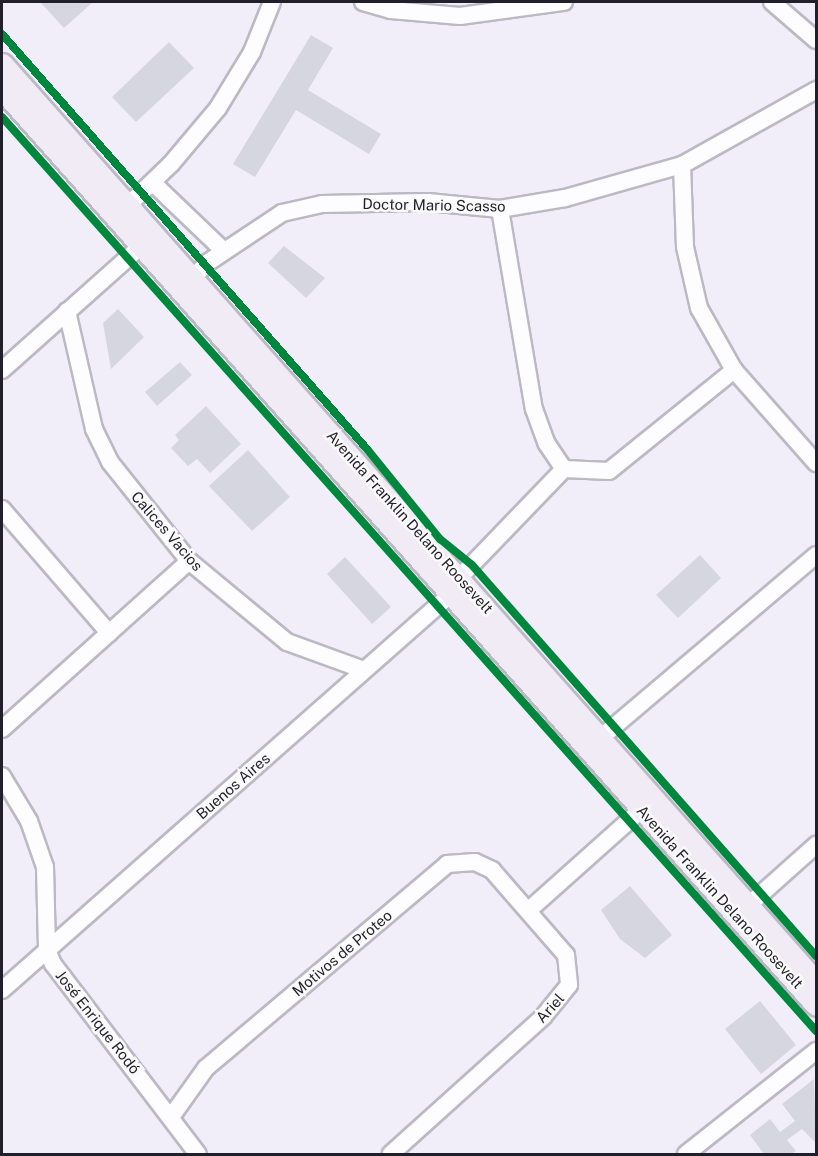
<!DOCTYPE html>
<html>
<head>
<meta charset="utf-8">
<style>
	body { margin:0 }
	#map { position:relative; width:818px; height:1156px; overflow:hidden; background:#f1eefa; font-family:"Public Sans",sans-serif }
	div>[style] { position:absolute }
	.building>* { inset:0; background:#d6d6e1 }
	.roads { filter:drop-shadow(2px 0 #bbb9c4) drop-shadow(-2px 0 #bbb9c4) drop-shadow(0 2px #bbb9c4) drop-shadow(0 -2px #bbb9c4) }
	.minor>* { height:16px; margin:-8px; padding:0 8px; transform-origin:8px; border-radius:8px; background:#fdfcfe }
	.major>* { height:21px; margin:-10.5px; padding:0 10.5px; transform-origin:10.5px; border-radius:10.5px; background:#f0ebf4 }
	.cycleway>* { height:8px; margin:-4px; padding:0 4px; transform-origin:4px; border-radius:4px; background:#00873e }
	span { translate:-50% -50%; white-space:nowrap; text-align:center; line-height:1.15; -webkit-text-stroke:5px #fafafa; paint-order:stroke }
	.street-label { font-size:15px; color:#211f2b }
	.frame { position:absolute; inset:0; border:3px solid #211f2b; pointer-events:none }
</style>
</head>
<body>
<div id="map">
	<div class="building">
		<i style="clip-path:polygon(40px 2px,93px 2px,64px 28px)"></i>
		<i style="clip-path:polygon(311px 35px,333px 48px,308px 90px,381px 134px,369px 154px,296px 110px,255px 177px,233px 164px)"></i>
		<i style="clip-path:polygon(169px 42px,194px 68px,136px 122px,112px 97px)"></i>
		<i style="clip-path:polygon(284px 246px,325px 278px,306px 298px,268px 263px)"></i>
		<i style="clip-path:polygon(118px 309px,144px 337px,111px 369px,103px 323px)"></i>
		<i style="clip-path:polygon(180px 362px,192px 375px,157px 406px,145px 392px)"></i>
		<i style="clip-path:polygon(206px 406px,241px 444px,210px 473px,197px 459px,188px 466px,171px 448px,179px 440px,175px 435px)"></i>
		<i style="clip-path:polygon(248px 450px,290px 497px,252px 531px,209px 486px)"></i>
		<i style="clip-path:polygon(700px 555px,721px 578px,678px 618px,656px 595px)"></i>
		<i style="clip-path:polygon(345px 557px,391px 607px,372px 624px,327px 574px)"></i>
		<i style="clip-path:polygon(630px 886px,672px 935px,645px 958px,620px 939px,601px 910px)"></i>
		<i style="clip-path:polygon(760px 1001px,796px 1045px,761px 1074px,725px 1029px)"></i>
		<i style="clip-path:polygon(814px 1079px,816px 1143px,802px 1129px,787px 1140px,796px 1151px,791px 1154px,764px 1154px,750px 1135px,770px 1119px,780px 1132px,795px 1121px,782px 1104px)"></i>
	</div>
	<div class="roads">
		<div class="minor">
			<i style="left:363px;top:2px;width:29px;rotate:16deg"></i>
			<i style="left:391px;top:10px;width:69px;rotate:5deg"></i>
			<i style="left:460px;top:16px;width:105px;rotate:-7.7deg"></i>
			<i style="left:772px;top:2px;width:58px;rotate:40.8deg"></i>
			<i style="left:682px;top:165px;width:82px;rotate:87.9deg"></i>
			<i style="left:685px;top:247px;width:63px;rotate:77.1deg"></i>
			<i style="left:699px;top:308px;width:71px;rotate:60.6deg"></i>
			<i style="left:734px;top:370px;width:124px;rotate:48.6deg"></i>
			<i style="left:153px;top:183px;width:98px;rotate:43.8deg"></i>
			<i style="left:500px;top:209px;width:203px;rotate:80.4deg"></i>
			<i style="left:534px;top:409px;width:37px;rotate:70deg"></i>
			<i style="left:547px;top:444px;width:30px;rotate:56deg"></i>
			<i style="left:119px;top:214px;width:72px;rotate:-43.9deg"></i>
			<i style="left:171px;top:164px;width:73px;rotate:-50deg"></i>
			<i style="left:218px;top:108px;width:66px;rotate:-58.7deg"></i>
			<i style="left:252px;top:52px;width:54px;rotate:-68.2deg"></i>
			<i style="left:185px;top:286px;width:32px;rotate:-46deg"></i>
			<i style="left:207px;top:263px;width:90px;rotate:-33.7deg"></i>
			<i style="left:282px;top:213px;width:41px;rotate:-12.7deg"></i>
			<i style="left:322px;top:204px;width:106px;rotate:-1.1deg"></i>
			<i style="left:428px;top:202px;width:72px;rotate:5.6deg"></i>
			<i style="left:500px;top:209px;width:66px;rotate:-9.6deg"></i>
			<i style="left:565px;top:198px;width:122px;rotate:-15.8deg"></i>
			<i style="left:682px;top:165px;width:154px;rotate:-29.2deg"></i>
			<i style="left:67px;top:311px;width:121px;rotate:77.1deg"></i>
			<i style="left:94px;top:429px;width:37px;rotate:64deg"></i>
			<i style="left:110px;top:462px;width:127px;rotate:51.4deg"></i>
			<i style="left:189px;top:561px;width:127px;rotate:39.6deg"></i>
			<i style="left:287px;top:642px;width:82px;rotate:20deg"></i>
			<i style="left:2px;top:370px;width:183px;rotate:-41.7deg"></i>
			<i style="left:564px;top:469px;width:45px;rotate:2.5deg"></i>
			<i style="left:609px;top:471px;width:161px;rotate:-38.9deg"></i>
			<i style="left:2px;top:509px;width:164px;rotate:49.2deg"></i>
			<i style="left:2px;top:729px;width:251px;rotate:-41.9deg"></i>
			<i style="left:591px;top:746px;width:295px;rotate:-40.3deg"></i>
			<i style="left:2px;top:776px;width:52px;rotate:59deg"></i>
			<i style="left:29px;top:821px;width:49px;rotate:70.8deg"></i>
			<i style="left:45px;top:867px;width:83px;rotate:88.6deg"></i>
			<i style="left:47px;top:950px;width:15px;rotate:67deg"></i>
			<i style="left:53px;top:964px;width:239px;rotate:52.7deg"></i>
			<i style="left:529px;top:910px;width:162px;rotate:-41.8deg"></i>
			<i style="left:741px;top:912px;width:101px;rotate:-41.8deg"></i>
			<i style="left:2px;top:990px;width:599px;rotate:-41.41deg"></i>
			<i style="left:451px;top:594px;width:18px;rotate:-63deg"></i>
			<i style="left:459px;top:578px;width:151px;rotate:-46.1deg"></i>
			<i style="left:171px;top:1117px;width:60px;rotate:-54.5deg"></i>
			<i style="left:206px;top:1068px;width:316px;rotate:-40.2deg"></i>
			<i style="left:447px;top:864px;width:28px;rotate:-4deg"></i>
			<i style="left:475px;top:862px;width:19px;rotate:25deg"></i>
			<i style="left:492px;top:870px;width:113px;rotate:49deg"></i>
			<i style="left:566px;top:955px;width:30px;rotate:84deg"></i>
			<i style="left:569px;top:985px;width:41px;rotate:129.1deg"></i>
			<i style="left:543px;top:1017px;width:205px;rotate:138deg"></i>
			<i style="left:686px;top:1154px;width:166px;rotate:-38.4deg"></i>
		</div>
		<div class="major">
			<i style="left:2px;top:64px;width:1227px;rotate:48.44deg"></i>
			<i style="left:2px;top:89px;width:1225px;rotate:48.37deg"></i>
		</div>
	</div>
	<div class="cycleway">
		<i style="left:2px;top:34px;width:553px;rotate:48.67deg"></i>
		<i style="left:367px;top:449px;width:116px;rotate:51deg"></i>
		<i style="left:440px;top:539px;width:41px;rotate:39.1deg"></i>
		<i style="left:472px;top:565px;width:521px;rotate:48.66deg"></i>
		<i style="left:2px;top:117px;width:1224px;rotate:48.31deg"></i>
	</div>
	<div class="street-label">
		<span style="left:434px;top:205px;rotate:1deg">Doctor Mario Scasso</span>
		<span style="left:410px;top:522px;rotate:48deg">Avenida Franklin Delano Roosevelt</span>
		<span style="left:167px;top:531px;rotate:49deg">Calices Vacios</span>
		<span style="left:233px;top:786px;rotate:-41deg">Buenos Aires</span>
		<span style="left:720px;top:897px;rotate:48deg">Avenida Franklin Delano Roosevelt</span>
		<span style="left:342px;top:953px;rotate:-40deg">Motivos de Proteo</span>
		<span style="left:550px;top:1008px;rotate:-48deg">Ariel</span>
		<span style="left:98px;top:1022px;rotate:52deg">José Enrique Rodó</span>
	</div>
	<div class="frame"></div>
</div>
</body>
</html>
